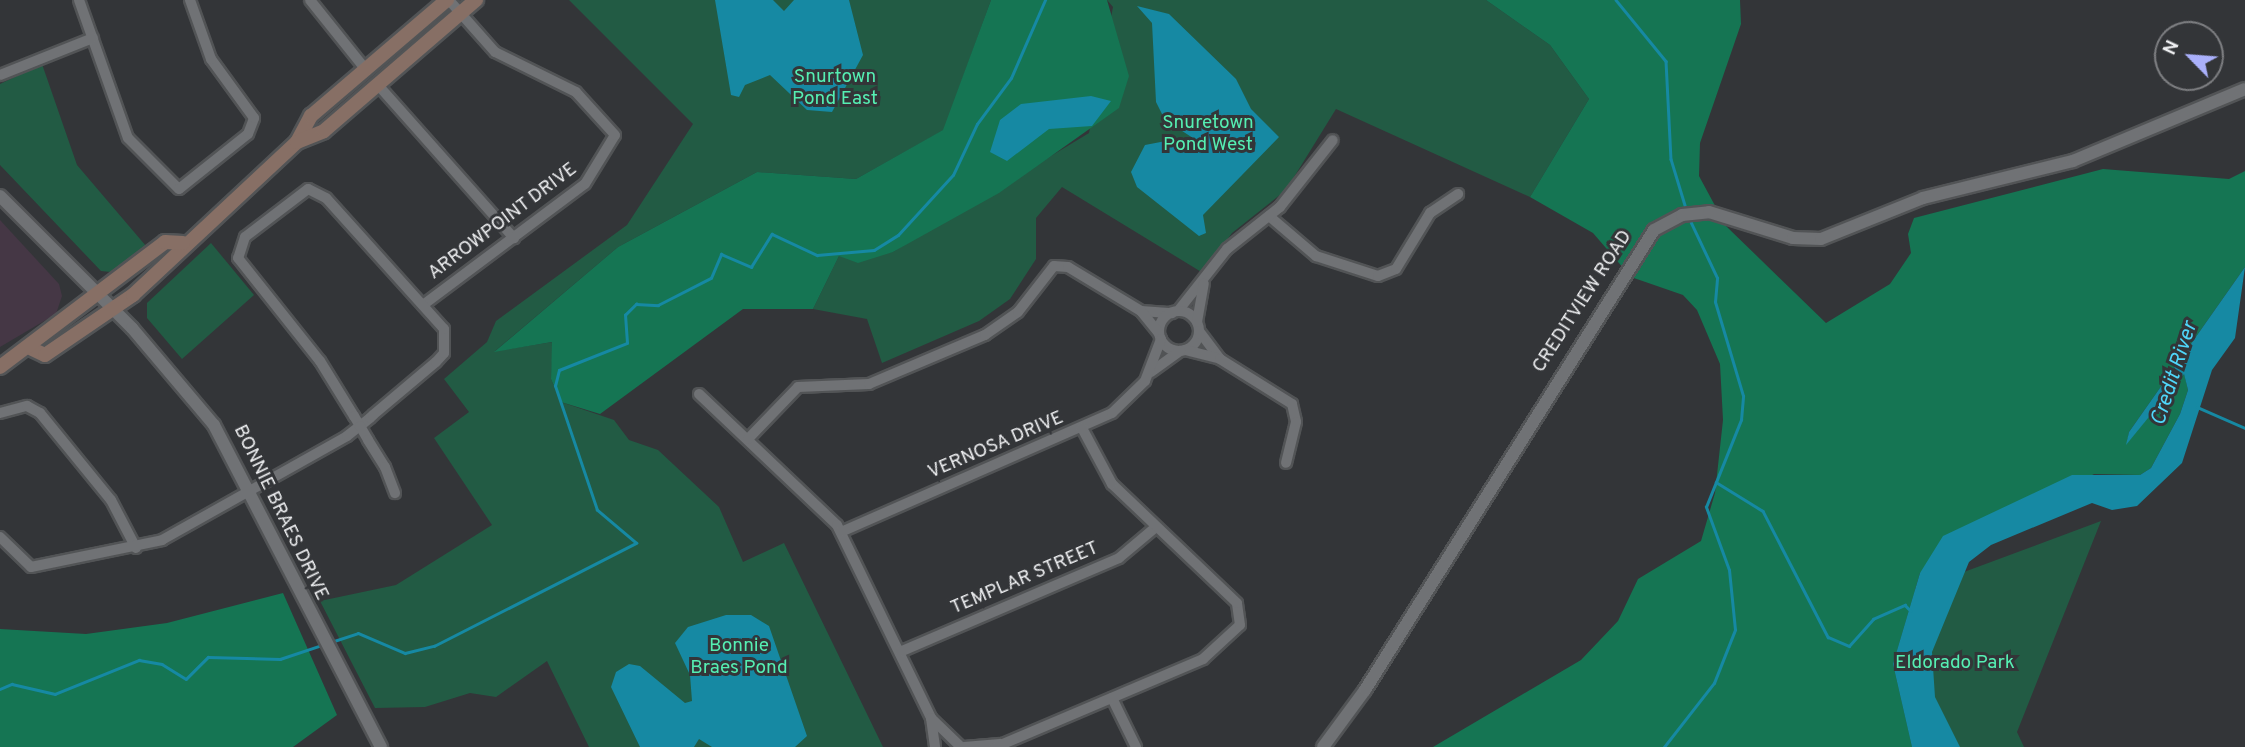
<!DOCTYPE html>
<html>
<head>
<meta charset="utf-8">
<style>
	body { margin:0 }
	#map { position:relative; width:2245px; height:747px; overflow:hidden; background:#333538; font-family:Overpass,sans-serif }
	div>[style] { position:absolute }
	.education>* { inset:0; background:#453745 }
	.green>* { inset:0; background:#225b44 }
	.forest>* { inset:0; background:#157553 }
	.water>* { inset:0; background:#1689a3 }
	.stream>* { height:2.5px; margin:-1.25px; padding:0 1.25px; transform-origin:1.25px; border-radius:1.25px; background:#1689a3 }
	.roads { filter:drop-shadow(2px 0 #525456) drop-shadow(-2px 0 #525456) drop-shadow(0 2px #525456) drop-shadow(0 -2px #525456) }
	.minor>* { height:10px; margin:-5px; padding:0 5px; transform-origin:5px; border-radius:5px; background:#707275 }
	.minor>.ring { margin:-5px; padding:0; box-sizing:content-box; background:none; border:10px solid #707275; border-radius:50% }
	.tertiary>* { height:12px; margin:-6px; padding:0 6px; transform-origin:6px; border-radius:6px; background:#707275 }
	.secondary>* { height:14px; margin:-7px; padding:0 7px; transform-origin:7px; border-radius:7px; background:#876f65 }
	span { translate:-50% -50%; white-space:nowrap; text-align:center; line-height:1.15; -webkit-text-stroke:6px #333538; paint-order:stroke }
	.park-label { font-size:19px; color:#55efb3 }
	.street-label { font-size:19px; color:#eeeff1 }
	.water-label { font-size:21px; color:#4fd6f9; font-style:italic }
	.north { position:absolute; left:2154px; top:21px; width:70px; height:70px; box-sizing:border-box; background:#333538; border:2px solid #7e7f82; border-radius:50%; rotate:295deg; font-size:19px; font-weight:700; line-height:28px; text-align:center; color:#eeeff1 }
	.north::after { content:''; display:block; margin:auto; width:24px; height:32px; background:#aab0fb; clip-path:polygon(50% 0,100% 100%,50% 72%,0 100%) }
</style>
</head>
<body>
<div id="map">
	<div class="education">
		<i style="clip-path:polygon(0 220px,59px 284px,62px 296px,56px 314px,0 347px)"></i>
	</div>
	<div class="green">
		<i style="clip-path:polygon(569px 0,991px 0,944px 130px,856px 179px,757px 172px,618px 247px,495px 351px,553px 342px,551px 379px,561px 402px,614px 420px,629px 440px,658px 450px,719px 507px,743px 562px,784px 543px,883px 747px,589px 747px,547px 661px,496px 697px,470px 693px,425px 707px,375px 708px,320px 601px,396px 585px,492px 525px,434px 438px,469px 412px,444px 379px,487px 342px,496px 321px,627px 225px,693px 124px)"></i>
		<i style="clip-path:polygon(1107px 0,1486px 0,1550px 45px,1589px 99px,1530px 197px,1336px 109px,1286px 190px,1232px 233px,1203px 273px,1062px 187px,1036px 218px,1036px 259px,1010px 299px,979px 321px,882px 363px,867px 319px,813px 309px,839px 256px,893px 252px,1089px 133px,1113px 7px)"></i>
		<i style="clip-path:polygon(42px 64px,77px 165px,146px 246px,111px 272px,101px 271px,0 165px,0 84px)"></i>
		<i style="clip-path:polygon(211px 243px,254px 295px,182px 359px,147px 318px,147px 303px)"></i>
		<i style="clip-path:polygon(2101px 521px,2017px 732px,2024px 747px,1493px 747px)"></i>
	</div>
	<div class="forest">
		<i style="clip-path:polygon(991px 0,1107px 0,1129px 76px,1119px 108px,999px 193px,893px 252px,858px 263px,839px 256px,813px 309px,743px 309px,600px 414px,561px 402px,551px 379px,552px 342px,494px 352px,618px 247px,757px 172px,856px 179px,943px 130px)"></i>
		<i style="clip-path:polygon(1486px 0,1740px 0,1741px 24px,1700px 143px,1699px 176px,1726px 226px,1826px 323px,1890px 284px,1911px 253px,1908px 234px,1914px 218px,2103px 169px,2229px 179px,2245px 171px,2245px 267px,2129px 432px,2127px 443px,2184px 373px,2188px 390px,2180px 414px,2151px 468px,2140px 475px,2094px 474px,1920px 573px,1893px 664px,1912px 747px,1433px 747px,1581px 660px,1618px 621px,1638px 579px,1701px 541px,1715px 493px,1723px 420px,1720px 364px,1697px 310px,1683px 295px,1631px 277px,1593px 233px,1530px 197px,1589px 99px,1550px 45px)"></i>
		<i style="clip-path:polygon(283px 593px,337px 715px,293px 747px,0 747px,0 629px,86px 634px,167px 623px)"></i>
	</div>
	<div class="water">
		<i style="clip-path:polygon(715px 0,773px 0,784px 11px,794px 0,849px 0,863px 55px,832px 112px,807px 110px,770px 75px,745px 85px,739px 97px,731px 95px)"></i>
		<i style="clip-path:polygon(1137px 6px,1169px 14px,1236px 79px,1251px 109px,1279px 137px,1203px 215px,1206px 233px,1199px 236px,1137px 187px,1131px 172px,1145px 145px,1171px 140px,1188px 146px,1193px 138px,1165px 120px,1156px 102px,1152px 23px)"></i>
		<i style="clip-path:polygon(1091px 96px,1111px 101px,1092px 126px,1049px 129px,1007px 161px,990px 152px,1000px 120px,1021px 104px)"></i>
		<i style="clip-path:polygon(2245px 267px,2235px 338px,2212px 370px,2182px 463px,2137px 506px,2112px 510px,2092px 503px,1991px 545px,1969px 562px,1932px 652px,1935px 697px,1960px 747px,1912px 747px,1893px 664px,1920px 573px,1943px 536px,2072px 475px,2140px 475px,2151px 468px,2180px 414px,2188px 390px,2184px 374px,2126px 445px,2129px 432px)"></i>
		<i style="clip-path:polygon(726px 615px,751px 615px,769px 626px,807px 736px,795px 747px,712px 747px,699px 739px,694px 747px,640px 747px,611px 687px,616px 672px,629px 664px,640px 666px,685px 703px,692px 701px,690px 675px,675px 643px,688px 627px)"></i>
	</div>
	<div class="stream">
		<i style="left:1616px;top:0;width:79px;rotate:50.7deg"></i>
		<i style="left:1666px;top:61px;width:98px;rotate:87.1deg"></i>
		<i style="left:1671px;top:159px;width:48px;rotate:73.1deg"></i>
		<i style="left:2197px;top:407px;width:52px;rotate:23.6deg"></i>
		<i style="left:1716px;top:482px;width:55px;rotate:31.7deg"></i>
		<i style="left:1763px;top:511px;width:142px;rotate:62.7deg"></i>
		<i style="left:1828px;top:637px;width:23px;rotate:23deg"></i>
		<i style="left:1849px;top:646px;width:36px;rotate:-48deg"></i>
		<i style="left:1873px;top:619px;width:35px;rotate:-24deg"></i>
		<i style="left:1905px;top:605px;width:8px;rotate:45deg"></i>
		<i style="left:331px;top:642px;width:28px;rotate:-18deg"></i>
		<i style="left:358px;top:633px;width:51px;rotate:23.1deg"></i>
		<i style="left:405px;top:653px;width:30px;rotate:-14deg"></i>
		<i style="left:434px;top:646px;width:227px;rotate:-27deg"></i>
		<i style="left:636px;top:543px;width:51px;rotate:-139.8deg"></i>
		<i style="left:597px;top:510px;width:131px;rotate:-108.7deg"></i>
		<i style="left:555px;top:386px;width:16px;rotate:-76deg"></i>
		<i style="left:559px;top:370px;width:73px;rotate:-21.7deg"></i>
		<i style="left:627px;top:343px;width:28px;rotate:-94deg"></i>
		<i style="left:625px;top:315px;width:16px;rotate:-45deg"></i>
		<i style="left:636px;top:304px;width:22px;rotate:3deg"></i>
		<i style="left:658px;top:305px;width:59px;rotate:-27deg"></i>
		<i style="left:711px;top:278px;width:26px;rotate:-67deg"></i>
		<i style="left:721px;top:254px;width:33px;rotate:23deg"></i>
		<i style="left:751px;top:267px;width:39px;rotate:-58deg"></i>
		<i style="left:772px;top:234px;width:50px;rotate:25deg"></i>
		<i style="left:817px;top:255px;width:57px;rotate:-5deg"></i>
		<i style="left:874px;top:250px;width:28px;rotate:-32deg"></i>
		<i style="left:898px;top:235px;width:81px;rotate:-47.5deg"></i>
		<i style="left:953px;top:175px;width:56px;rotate:-64.8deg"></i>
		<i style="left:977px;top:124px;width:57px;rotate:-53.5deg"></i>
		<i style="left:1011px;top:78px;width:85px;rotate:-66.4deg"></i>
		<i style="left:0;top:689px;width:13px;rotate:-23deg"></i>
		<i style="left:12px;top:684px;width:44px;rotate:13.1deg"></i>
		<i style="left:55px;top:694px;width:91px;rotate:-22deg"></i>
		<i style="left:139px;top:660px;width:23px;rotate:10deg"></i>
		<i style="left:162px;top:664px;width:28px;rotate:32deg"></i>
		<i style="left:186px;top:679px;width:31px;rotate:-45deg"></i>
		<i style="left:208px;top:657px;width:72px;rotate:1.6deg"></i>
		<i style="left:280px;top:659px;width:44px;rotate:-18.4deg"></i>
		<i style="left:1664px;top:747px;width:81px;rotate:-52deg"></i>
		<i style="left:1714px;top:683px;width:57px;rotate:-68.4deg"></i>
		<i style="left:1735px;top:630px;width:60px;rotate:-95.7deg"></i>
		<i style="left:1729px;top:570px;width:67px;rotate:-110.1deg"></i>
		<i style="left:1706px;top:507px;width:94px;rotate:-68.1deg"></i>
		<i style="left:1741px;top:420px;width:24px;rotate:-85deg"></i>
		<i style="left:1743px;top:396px;width:98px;rotate:-106.6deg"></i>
		<i style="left:1715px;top:302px;width:24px;rotate:-85deg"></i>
		<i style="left:1717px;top:278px;width:61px;rotate:-115.3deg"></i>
	</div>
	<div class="roads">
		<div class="minor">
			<i style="left:79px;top:0;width:146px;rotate:70.5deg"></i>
			<i style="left:128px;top:138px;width:72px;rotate:45deg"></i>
			<i style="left:179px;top:189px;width:88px;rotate:-38.6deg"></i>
			<i style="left:248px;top:134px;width:17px;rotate:-69deg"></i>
			<i style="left:254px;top:118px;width:73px;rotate:-126.1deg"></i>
			<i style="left:211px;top:59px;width:63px;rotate:-109.6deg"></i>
			<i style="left:310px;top:0;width:90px;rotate:51.3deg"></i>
			<i style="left:0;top:75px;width:100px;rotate:-21.7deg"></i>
			<i style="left:378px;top:85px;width:205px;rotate:48.4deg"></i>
			<i style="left:1269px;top:216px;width:62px;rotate:40.4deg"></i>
			<i style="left:1316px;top:256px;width:65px;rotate:17.9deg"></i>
			<i style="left:1378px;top:276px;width:19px;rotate:-21deg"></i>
			<i style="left:1396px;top:269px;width:66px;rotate:-58.7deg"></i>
			<i style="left:1430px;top:213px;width:34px;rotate:-34deg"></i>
			<i style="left:423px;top:305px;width:202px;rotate:-36.8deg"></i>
			<i style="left:585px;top:184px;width:57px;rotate:-58.5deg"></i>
			<i style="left:615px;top:135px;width:58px;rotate:-132.2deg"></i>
			<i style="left:576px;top:92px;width:90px;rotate:-153.7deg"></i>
			<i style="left:495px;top:52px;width:69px;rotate:-131.5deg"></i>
			<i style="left:1141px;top:311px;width:31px;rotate:4deg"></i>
			<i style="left:1178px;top:311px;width:79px;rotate:-51.7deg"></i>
			<i style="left:1227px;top:249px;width:68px;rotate:-38.4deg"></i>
			<i style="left:1280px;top:207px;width:85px;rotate:-51.7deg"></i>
			<i class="ring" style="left:1159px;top:311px;width:30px;height:30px"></i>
			<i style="left:1197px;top:322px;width:39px;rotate:-80deg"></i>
			<i style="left:1199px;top:331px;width:35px;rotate:53deg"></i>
			<i style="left:1185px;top:350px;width:36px;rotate:14deg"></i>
			<i style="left:1220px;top:359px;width:85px;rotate:32deg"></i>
			<i style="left:1292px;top:404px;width:18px;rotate:77deg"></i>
			<i style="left:1296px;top:422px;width:42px;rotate:103.7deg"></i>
			<i style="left:1151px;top:372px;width:36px;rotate:-36deg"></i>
			<i style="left:699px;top:394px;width:190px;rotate:43.5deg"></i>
			<i style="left:837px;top:525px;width:215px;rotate:64deg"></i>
			<i style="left:931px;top:718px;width:29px;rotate:82deg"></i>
			<i style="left:0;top:413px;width:28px;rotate:-15deg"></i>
			<i style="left:27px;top:406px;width:15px;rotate:28deg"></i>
			<i style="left:40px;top:413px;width:112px;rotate:50.8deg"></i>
			<i style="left:111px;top:500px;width:54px;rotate:62.5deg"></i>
			<i style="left:748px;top:439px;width:72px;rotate:-46.1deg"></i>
			<i style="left:798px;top:387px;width:71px;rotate:-2.4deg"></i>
			<i style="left:869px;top:384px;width:126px;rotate:-22.9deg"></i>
			<i style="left:985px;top:335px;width:40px;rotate:-34.9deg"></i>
			<i style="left:1018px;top:312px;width:58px;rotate:-52deg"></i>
			<i style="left:1054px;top:266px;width:14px;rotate:4deg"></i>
			<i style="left:1068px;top:267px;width:85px;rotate:31.1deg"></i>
			<i style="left:1141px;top:311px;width:28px;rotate:51deg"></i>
			<i style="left:841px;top:532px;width:296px;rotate:-23.7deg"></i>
			<i style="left:1112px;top:413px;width:46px;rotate:-44.1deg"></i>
			<i style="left:1145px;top:381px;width:45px;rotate:-69.1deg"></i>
			<i style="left:0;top:537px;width:43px;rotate:44.1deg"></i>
			<i style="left:31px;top:567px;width:134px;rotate:-11.6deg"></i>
			<i style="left:162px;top:540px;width:212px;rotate:-29.3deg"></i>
			<i style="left:347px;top:436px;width:16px;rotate:-38deg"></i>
			<i style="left:360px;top:426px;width:13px;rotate:-39deg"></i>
			<i style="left:370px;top:418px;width:4px;rotate:-45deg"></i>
			<i style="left:373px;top:415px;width:82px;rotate:-40.1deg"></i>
			<i style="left:436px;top:362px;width:12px;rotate:-48deg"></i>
			<i style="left:444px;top:353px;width:24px;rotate:-90deg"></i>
			<i style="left:444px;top:329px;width:176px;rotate:-132deg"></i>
			<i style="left:326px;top:198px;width:20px;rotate:-153deg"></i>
			<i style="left:308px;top:189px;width:79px;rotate:142.7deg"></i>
			<i style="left:245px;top:237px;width:22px;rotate:108deg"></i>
			<i style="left:238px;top:258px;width:132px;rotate:51.5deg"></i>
			<i style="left:320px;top:361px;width:65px;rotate:58.3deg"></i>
			<i style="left:354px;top:416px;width:12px;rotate:59deg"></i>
			<i style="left:360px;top:426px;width:16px;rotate:60deg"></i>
			<i style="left:368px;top:440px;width:32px;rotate:58deg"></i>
			<i style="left:385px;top:467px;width:28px;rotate:69deg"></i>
			<i style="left:900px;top:652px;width:238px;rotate:-23.2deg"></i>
			<i style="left:1119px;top:558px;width:48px;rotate:-40deg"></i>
			<i style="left:1112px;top:698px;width:55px;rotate:63.9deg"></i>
			<i style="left:931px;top:718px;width:39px;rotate:44deg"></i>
			<i style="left:964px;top:747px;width:36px;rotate:-5deg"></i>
			<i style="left:996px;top:747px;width:225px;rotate:-23deg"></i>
			<i style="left:1203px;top:659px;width:50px;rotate:-42.6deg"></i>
			<i style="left:1240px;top:625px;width:22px;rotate:-98deg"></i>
			<i style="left:1237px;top:603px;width:173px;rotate:-136.4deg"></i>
			<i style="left:1112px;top:484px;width:64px;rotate:-118.2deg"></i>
		</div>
		<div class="tertiary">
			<i style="left:0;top:196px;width:187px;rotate:45deg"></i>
			<i style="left:132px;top:328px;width:127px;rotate:49.8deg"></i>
			<i style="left:214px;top:425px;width:363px;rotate:62.6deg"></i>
			<i style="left:1323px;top:747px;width:71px;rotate:-53.6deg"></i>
			<i style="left:1365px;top:690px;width:543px;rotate:-57.86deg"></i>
			<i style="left:1654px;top:230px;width:32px;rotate:-28deg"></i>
			<i style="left:1682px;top:215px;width:27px;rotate:-6deg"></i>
			<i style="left:1709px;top:212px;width:88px;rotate:17.2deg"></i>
			<i style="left:1793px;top:238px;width:28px;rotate:2deg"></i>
			<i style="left:1821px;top:239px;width:110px;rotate:-21.9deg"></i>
			<i style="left:1923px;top:198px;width:154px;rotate:-13.9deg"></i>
			<i style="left:2073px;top:161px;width:186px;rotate:-22.7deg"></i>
		</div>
		<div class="secondary">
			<i style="left:297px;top:142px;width:30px;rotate:-62deg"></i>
			<i style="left:311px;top:116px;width:179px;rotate:-40.5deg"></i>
			<i style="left:32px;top:349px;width:14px;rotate:25deg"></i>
			<i style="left:45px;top:355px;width:107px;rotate:-34.3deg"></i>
			<i style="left:133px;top:295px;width:224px;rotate:-43deg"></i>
			<i style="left:297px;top:142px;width:29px;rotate:-22deg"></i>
			<i style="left:324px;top:131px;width:201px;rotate:-40.8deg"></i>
			<i style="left:0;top:367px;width:207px;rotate:-37.1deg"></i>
			<i style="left:165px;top:242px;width:18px;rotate:3deg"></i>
		</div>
	</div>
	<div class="park-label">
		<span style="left:835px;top:89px">Snurtown<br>Pond East</span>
		<span style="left:1208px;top:135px">Snuretown<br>Pond West</span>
		<span style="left:739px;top:658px">Bonnie<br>Braes Pond</span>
		<span style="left:1955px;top:664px">Eldorado Park</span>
	</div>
	<div class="street-label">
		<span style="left:503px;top:222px;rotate:-37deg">ARROWPOINT DRIVE</span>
		<span style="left:1583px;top:302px;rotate:-57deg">CREDITVIEW ROAD</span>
		<span style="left:996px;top:446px;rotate:-23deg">VERNOSA DRIVE</span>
		<span style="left:280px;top:513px;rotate:64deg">BONNIE BRAES DRIVE</span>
		<span style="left:1025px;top:579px;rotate:-23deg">TEMPLAR STREET</span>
	</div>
	<div class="water-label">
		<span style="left:2175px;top:374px;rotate:-72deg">Credit River</span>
	</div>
	<div class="north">N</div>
</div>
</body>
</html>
